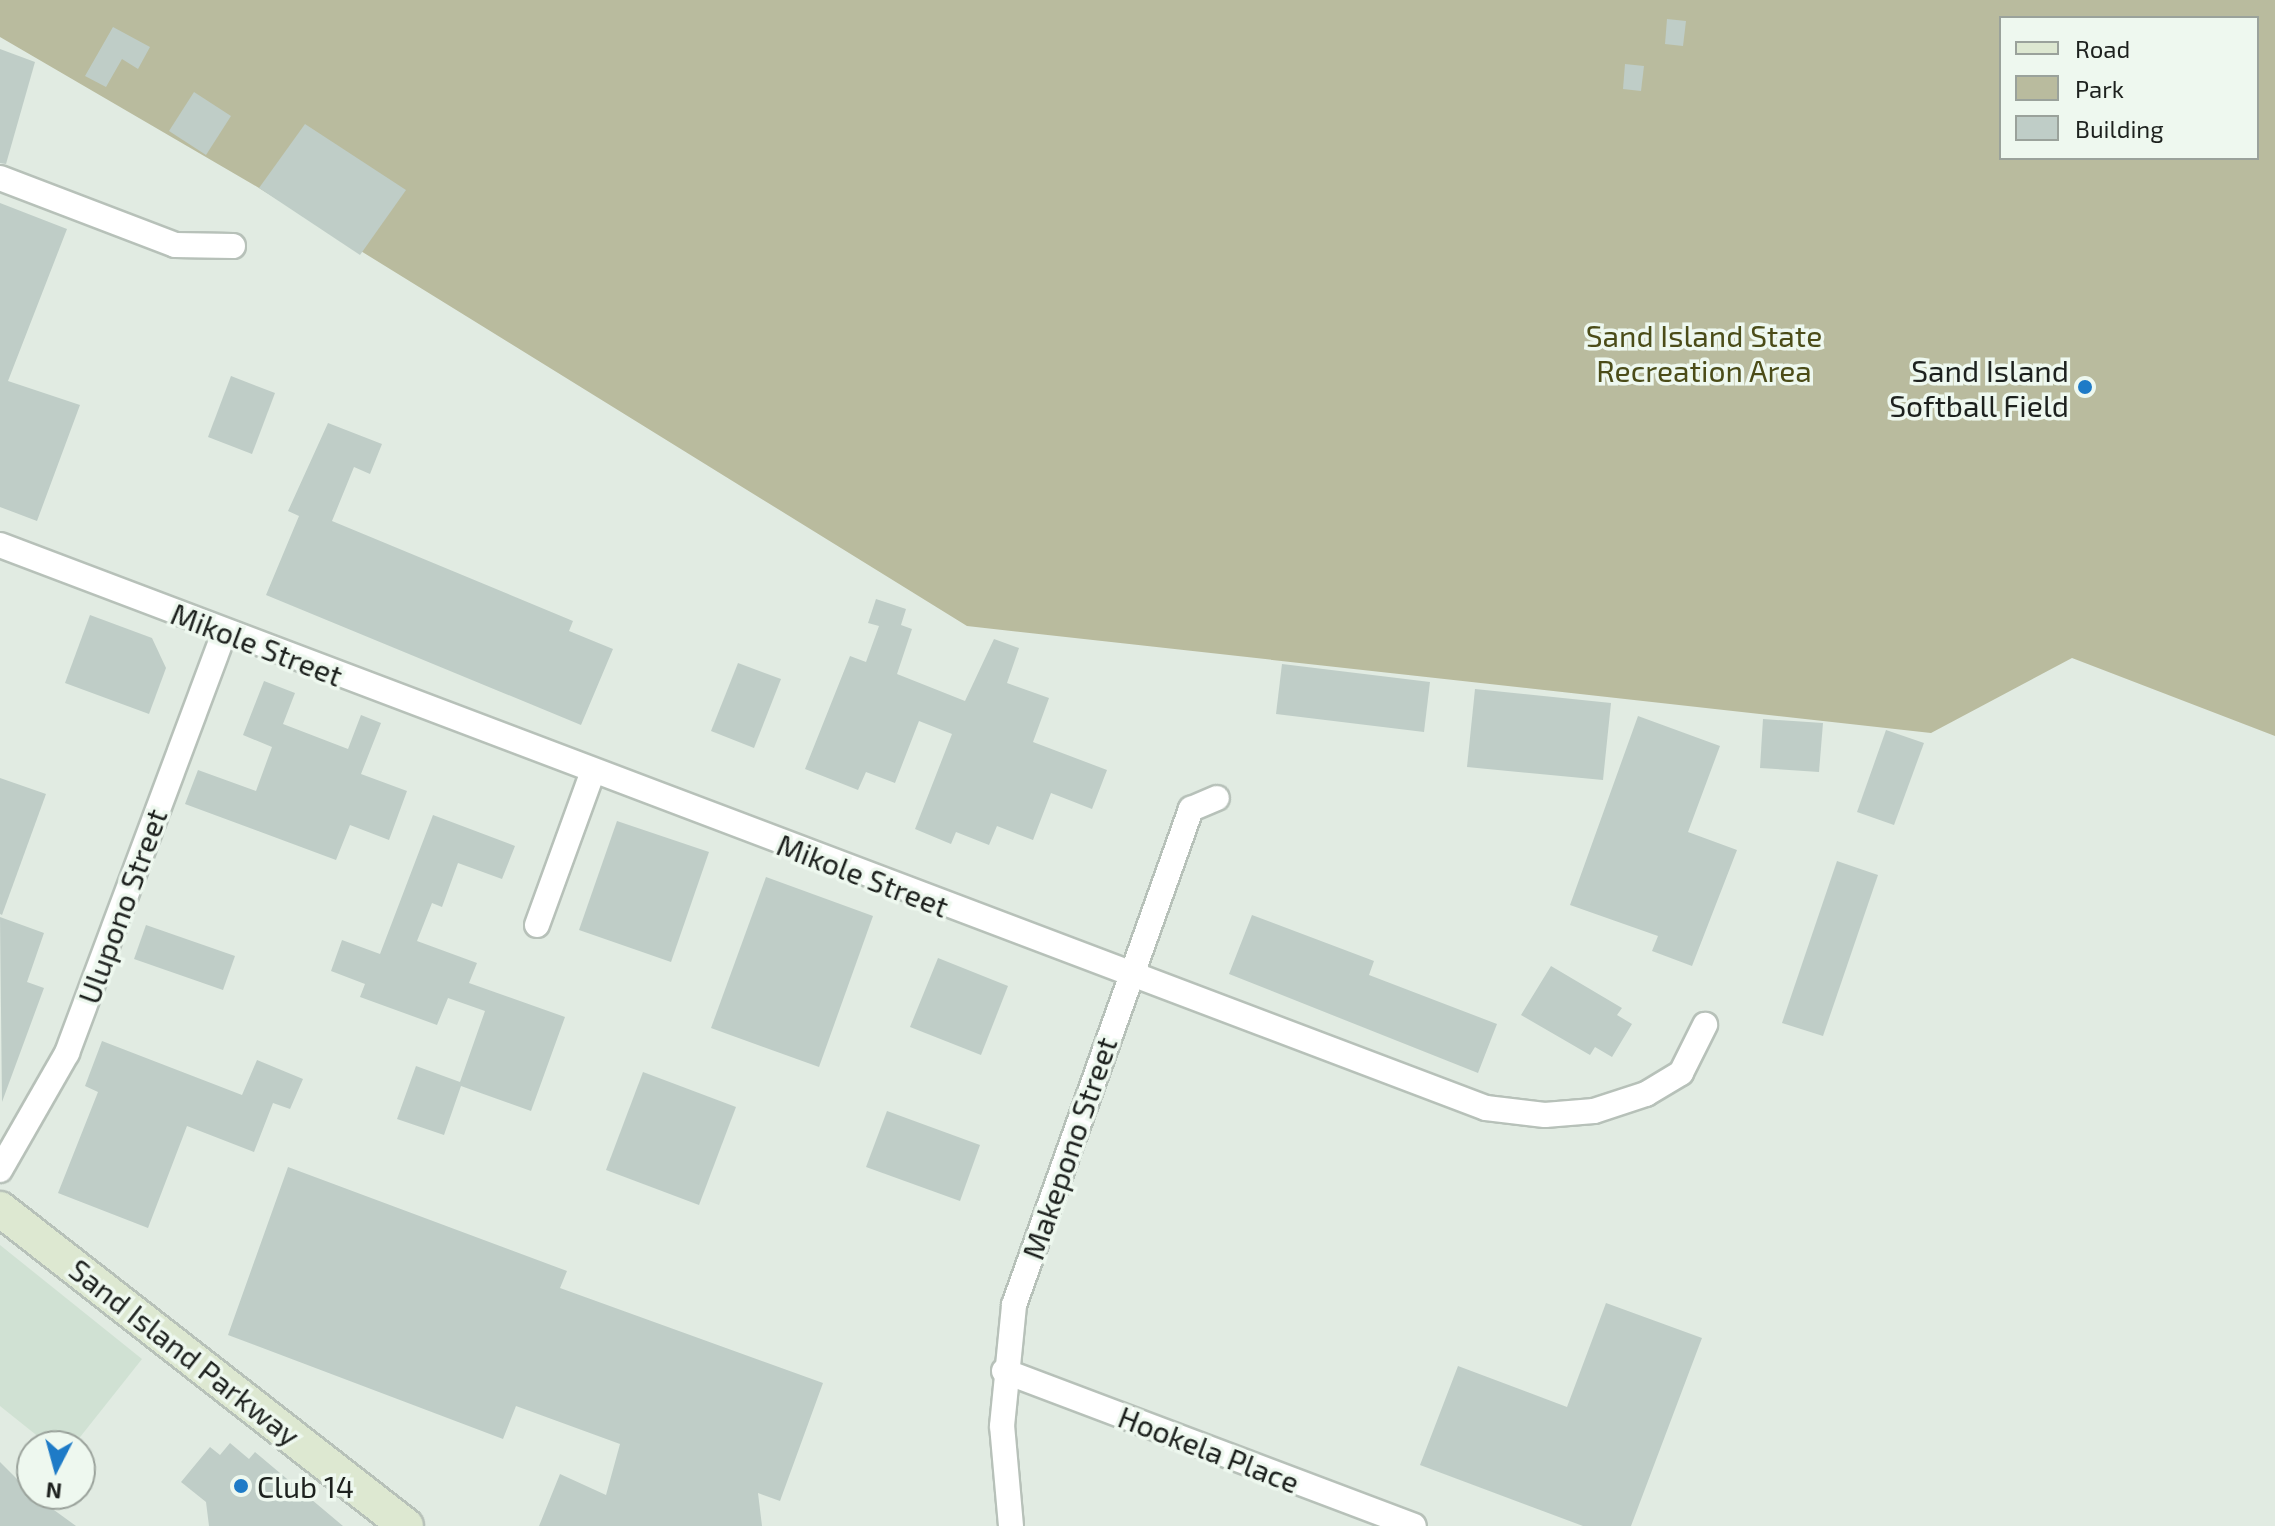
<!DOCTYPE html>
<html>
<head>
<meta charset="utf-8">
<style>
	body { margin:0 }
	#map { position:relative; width:2275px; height:1526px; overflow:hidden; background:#e1ebe2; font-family:"Exo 2",sans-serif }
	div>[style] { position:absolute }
	.built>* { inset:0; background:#d0e1d3 }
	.green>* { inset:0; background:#b9bb9e }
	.building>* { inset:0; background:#bfcdc7 }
	.roads { filter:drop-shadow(2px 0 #b7c1b9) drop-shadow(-2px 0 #b7c1b9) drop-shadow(0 2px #b7c1b9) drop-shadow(0 -2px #b7c1b9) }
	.street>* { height:24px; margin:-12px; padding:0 12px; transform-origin:12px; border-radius:12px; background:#fff }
	.secondary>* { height:34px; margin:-17px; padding:0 17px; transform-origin:17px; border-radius:17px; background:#dde8d1 }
	.dots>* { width:22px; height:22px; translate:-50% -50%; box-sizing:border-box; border:4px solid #eef8ef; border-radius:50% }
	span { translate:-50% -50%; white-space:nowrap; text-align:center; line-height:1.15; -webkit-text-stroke:7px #eef8ef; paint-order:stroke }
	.park-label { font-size:30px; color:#4b4c18 }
	.poi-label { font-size:30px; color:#1d211e }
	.right { translate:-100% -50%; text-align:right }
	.left { translate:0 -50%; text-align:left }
	.street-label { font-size:30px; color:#1d211e }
	.legend { position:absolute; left:1999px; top:16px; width:260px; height:144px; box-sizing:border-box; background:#eef8ef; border:2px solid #9aa29b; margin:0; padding:10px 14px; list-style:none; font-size:24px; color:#1d211e }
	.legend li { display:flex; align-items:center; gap:16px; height:40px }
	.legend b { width:40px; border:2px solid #9aa29b }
	.north { position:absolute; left:16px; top:1430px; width:80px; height:80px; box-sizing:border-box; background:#eef8ef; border:2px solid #9aa29b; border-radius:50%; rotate:186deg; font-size:22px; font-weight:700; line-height:32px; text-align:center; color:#1d211e }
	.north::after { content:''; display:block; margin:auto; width:28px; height:36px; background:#1e7bc7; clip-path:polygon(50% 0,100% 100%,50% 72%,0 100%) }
</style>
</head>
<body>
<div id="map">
	<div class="built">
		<i style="clip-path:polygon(0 1245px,142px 1359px,73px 1446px,50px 1446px,0 1406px)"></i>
	</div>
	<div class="green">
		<i style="clip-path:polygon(evenodd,0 0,2275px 0,2275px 736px,2072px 658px,1931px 733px,967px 626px,259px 188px,0 37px,0 0,2001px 18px,2257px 18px,2257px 158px,2001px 158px,2001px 18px)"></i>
	</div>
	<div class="building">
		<i style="clip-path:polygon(1667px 19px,1686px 21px,1683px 46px,1665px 44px)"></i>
		<i style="clip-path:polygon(113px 27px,150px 47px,138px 69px,122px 59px,106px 87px,85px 76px)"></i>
		<i style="clip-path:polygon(0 49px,35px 62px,6px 164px,0 163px)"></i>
		<i style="clip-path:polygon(1625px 64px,1644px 66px,1641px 91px,1623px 89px)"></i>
		<i style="clip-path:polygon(194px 92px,231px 116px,206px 155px,169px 131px)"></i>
		<i style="clip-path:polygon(305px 124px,406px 190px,360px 255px,259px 188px)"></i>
		<i style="clip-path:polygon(0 203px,67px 229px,8px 381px,80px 405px,37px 521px,0 507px)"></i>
		<i style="clip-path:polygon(231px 376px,275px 393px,252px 454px,208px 437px)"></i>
		<i style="clip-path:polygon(328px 423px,382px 444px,370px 474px,354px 467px,332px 521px,573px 621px,569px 631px,613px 649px,581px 725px,266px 595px,299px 516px,288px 511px)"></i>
		<i style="clip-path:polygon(876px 599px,906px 609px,901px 625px,912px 629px,897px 674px,965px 701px,994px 639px,1019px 648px,1007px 683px,1049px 698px,1033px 742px,1107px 770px,1092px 809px,1051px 793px,1033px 840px,997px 826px,989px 845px,956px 832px,951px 844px,915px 829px,952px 734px,919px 721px,895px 783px,866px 772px,858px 790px,805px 769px,850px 656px,866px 662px,879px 626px,868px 623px)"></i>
		<i style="clip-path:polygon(90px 615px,152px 638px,166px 668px,149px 714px,65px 683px)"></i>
		<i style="clip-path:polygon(738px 663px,781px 679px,754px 748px,711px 731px)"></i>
		<i style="clip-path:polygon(1282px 664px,1430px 682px,1424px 732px,1276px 714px)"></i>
		<i style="clip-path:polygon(264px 681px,295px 693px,283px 724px,348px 749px,361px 715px,381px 723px,361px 774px,407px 791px,389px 840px,350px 825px,336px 860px,185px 804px,198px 770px,256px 791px,272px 747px,243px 735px)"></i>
		<i style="clip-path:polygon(1475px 689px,1611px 703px,1603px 780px,1467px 767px)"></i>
		<i style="clip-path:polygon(1638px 716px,1720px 746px,1688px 832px,1737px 850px,1692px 966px,1652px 951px,1658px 936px,1570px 905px)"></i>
		<i style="clip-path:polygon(1763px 719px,1823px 723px,1819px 772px,1760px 768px)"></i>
		<i style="clip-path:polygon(1886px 730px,1924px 743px,1894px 825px,1857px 812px)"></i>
		<i style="clip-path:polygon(0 778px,46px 794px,2px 915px,0 914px)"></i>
		<i style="clip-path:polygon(433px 815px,515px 846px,502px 879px,458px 863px,442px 907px,432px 903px,417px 941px,477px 963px,469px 983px,565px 1017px,531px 1111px,461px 1086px,444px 1135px,397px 1119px,416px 1066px,460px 1082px,485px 1011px,448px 998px,437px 1025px,360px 997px,365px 984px,331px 971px,342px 940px,380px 954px)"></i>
		<i style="clip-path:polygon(617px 821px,709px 852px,671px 962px,579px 930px)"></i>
		<i style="clip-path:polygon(1837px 861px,1878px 875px,1823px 1036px,1782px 1023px)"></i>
		<i style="clip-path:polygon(766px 877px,873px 916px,819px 1067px,711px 1028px)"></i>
		<i style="clip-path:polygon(1252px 915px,1374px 961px,1369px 975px,1497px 1024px,1478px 1073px,1229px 974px)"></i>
		<i style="clip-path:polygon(0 917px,44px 933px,27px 982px,44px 988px,2px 1102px)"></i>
		<i style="clip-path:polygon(146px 925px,235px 956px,223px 990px,134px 959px)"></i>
		<i style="clip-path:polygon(938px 958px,1008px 986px,981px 1055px,910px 1027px)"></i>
		<i style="clip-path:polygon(1551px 966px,1622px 1008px,1617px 1015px,1632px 1024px,1612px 1057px,1595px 1047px,1590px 1055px,1521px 1015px)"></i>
		<i style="clip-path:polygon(102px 1041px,242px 1095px,257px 1060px,303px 1079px,290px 1109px,273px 1103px,254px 1152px,187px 1126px,148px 1228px,58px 1193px,98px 1092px,85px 1086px)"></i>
		<i style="clip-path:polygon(643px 1072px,736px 1107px,699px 1205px,606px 1170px)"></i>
		<i style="clip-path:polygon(887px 1111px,980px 1145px,960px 1201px,866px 1167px)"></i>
		<i style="clip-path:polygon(288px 1167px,567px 1271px,560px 1288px,823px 1383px,780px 1501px,758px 1493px,762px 1526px,539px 1526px,560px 1474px,606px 1495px,620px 1444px,516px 1406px,503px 1439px,228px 1335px)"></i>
		<i style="clip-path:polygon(1606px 1303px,1702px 1338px,1631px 1526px,1583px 1526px,1420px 1465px,1458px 1366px,1567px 1407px)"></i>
		<i style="clip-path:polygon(230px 1443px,249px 1459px,255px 1452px,343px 1526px,209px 1526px,206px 1502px,181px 1482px,210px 1447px,220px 1455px)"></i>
		<i style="clip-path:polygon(0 1462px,32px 1494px,76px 1526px,0 1526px)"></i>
	</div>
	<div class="roads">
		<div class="street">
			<i style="left:0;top:178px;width:187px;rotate:20.9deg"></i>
			<i style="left:175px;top:245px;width:58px;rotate:1deg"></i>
			<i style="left:0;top:545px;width:1589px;rotate:20.75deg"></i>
			<i style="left:1486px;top:1108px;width:59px;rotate:6.8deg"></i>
			<i style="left:1545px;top:1115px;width:49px;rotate:-4.7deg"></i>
			<i style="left:1594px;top:1111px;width:55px;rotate:-18.1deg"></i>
			<i style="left:1646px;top:1094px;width:41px;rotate:-31deg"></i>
			<i style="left:1681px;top:1073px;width:54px;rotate:-63.4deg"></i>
			<i style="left:537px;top:925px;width:164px;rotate:-70deg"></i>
			<i style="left:0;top:1170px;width:135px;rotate:-60.2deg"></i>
			<i style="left:67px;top:1053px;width:449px;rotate:-69.5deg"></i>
			<i style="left:1004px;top:1371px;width:438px;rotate:20.7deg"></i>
			<i style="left:1011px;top:1526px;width:100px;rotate:-95.1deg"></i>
			<i style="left:1002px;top:1426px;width:122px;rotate:-84.3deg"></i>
			<i style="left:1014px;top:1305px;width:527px;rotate:-70.36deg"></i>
			<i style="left:1191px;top:809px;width:28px;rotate:-23deg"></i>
		</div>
		<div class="secondary">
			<i style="left:0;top:1209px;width:515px;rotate:37.98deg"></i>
		</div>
	</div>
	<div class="dots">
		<i style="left:2085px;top:387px;background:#1e7bc7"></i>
		<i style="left:241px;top:1486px;background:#1e7bc7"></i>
	</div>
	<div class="park-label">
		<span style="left:1704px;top:352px">Sand Island State<br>Recreation Area</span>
	</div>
	<div class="poi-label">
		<span class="right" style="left:2069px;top:387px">Sand Island<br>Softball Field</span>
		<span class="left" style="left:257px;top:1486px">Club 14</span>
	</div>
	<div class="street-label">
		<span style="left:257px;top:644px;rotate:21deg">Mikole Street</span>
		<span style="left:863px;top:875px;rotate:21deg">Mikole Street</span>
		<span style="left:122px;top:906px;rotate:-70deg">Ulupono Street</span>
		<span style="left:1069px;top:1148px;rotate:-71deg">Makepono Street</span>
		<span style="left:185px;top:1352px;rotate:38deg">Sand Island Parkway</span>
		<span style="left:1209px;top:1449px;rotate:21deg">Hookela Place</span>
	</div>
	<ul class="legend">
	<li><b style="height:10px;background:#dde8d1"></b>Road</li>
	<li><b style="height:22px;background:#b9bb9e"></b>Park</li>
	<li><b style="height:22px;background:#bfcdc7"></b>Building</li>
	</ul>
	<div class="north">N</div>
</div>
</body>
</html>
